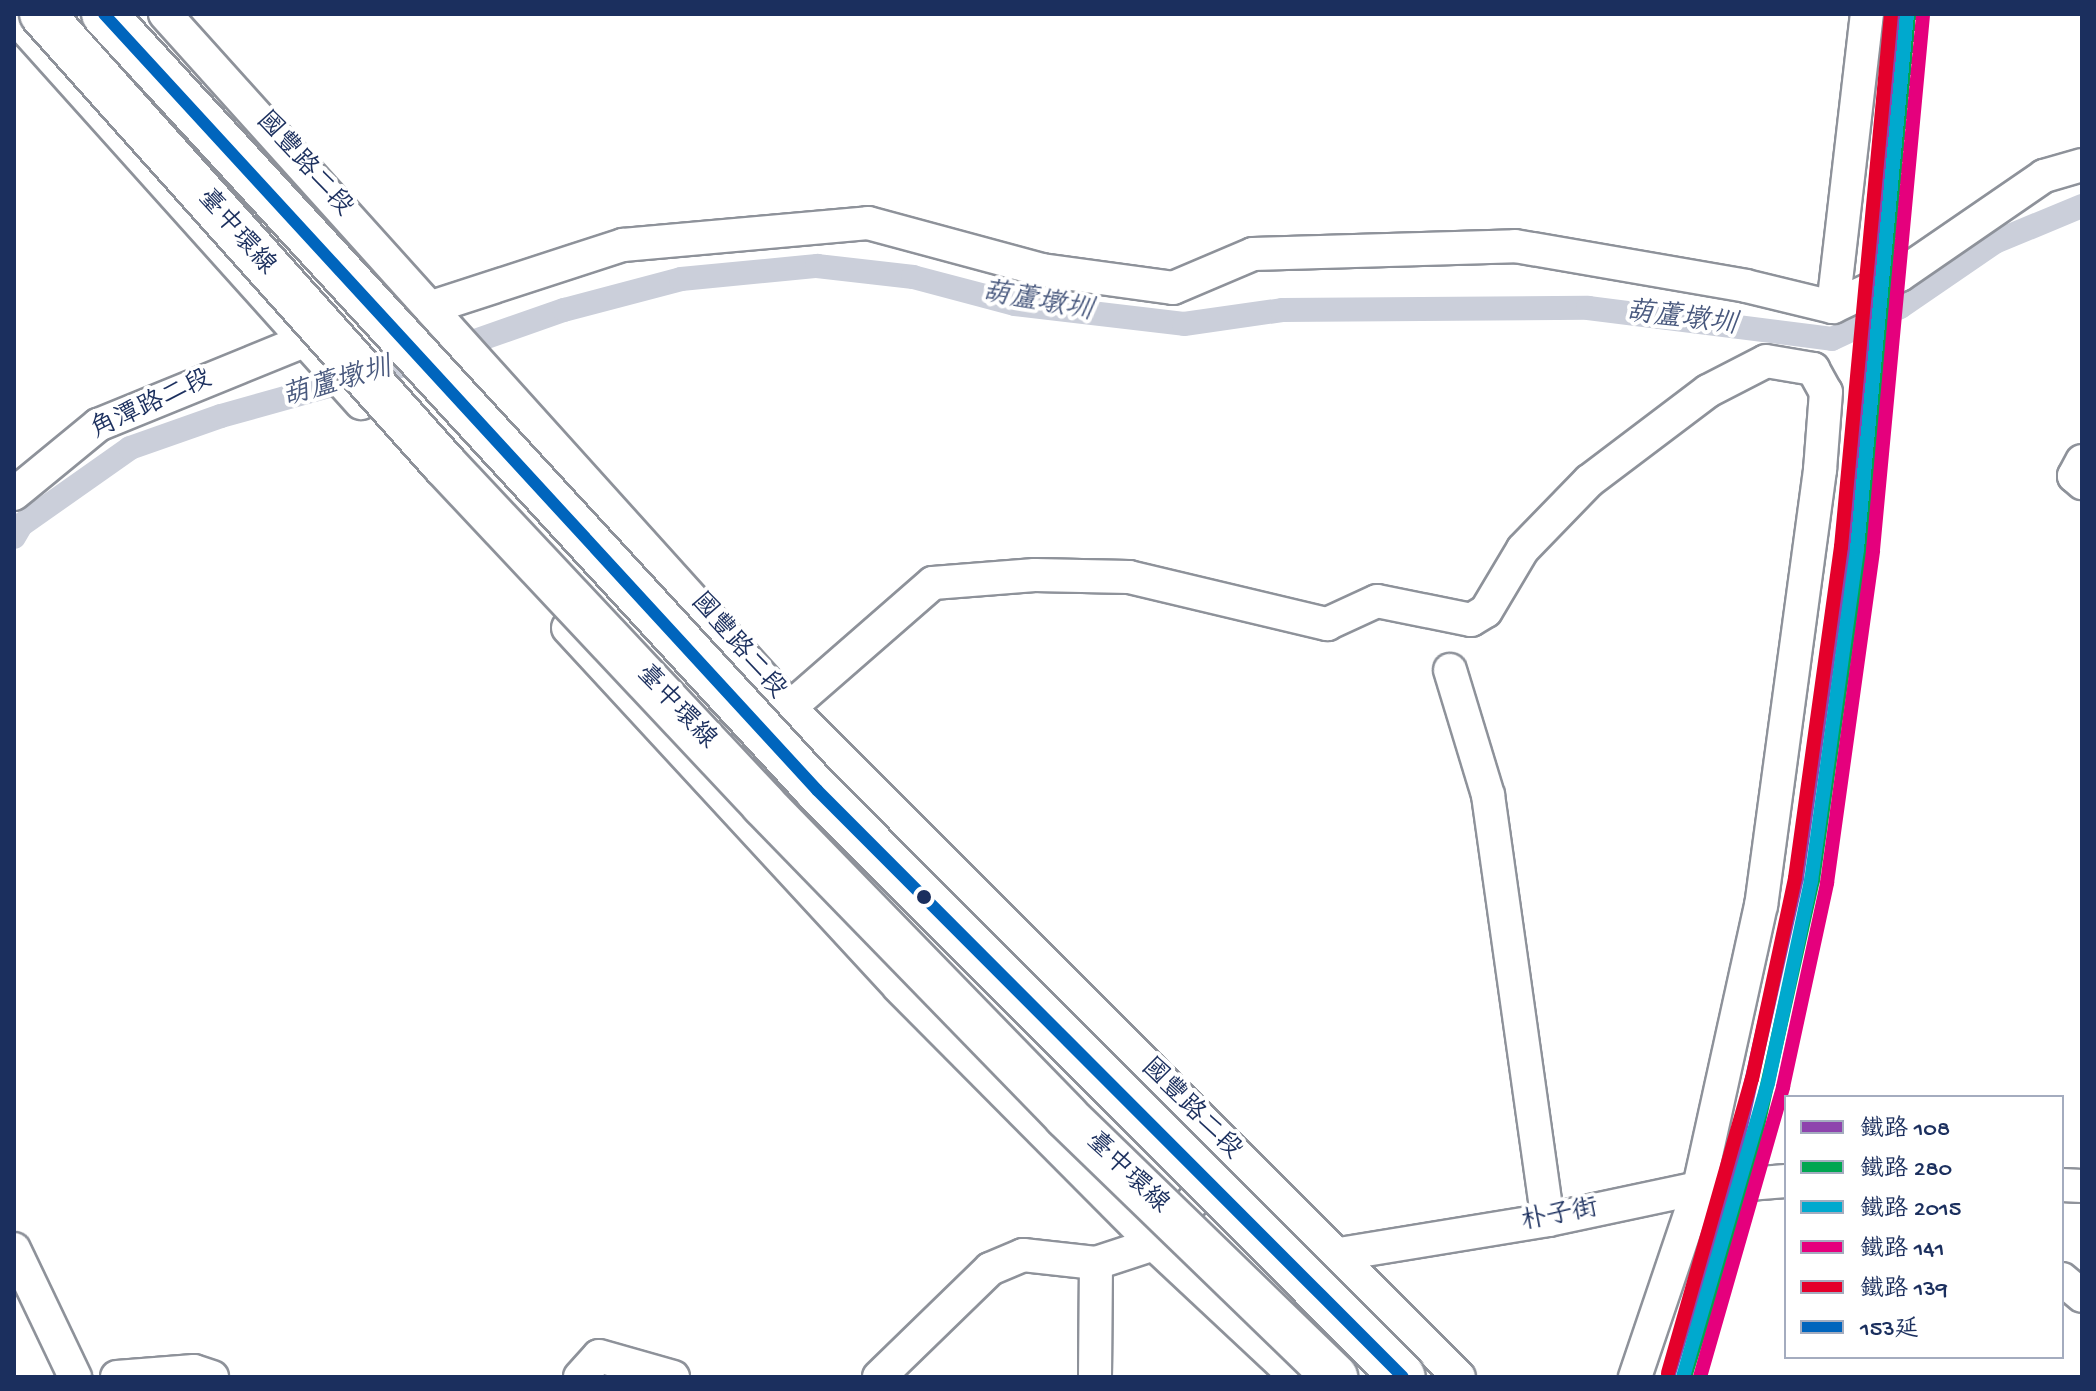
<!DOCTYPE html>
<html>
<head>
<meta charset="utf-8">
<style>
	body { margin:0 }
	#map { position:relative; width:2096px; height:1391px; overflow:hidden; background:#fff; font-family:"Gochi Hand","LXGW WenKai TC",sans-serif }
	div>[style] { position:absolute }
	.canal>* { height:24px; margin:-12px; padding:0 12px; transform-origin:12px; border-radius:12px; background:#cbcfda }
	.roads { filter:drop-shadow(2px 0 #8e929a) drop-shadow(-2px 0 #8e929a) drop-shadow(0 2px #8e929a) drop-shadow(0 -2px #8e929a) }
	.minor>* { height:32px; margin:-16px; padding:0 16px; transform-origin:16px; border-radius:16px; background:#fff }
	.bridges { filter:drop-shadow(2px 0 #8e929a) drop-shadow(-2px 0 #8e929a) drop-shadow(0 2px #8e929a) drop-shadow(0 -2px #8e929a) }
	.highway-bridge>* { height:44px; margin:-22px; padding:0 22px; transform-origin:22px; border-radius:22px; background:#fff }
	.bus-1>* { height:12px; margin:-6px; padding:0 6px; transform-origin:6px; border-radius:6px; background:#0065bd }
	.rail-1>* { height:14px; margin:-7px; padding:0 7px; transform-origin:7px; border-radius:7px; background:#8e44ad }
	.rail-2>* { height:14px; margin:-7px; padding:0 7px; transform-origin:7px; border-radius:7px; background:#00a651 }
	.rail-3>* { height:14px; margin:-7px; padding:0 7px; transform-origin:7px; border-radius:7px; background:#00a9ce }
	.rail-4>* { height:14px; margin:-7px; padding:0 7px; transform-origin:7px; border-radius:7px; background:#e5007d }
	.rail-5>* { height:14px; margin:-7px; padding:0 7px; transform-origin:7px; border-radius:7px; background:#e4002b }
	.dots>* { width:22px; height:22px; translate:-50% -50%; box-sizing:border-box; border:4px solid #fff; border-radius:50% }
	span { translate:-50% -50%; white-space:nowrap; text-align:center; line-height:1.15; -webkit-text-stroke:8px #fff; paint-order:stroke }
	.street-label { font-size:26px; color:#1b2f5e }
	.water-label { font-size:28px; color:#49597e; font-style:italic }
	.frame { position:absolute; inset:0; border:16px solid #1b2f5e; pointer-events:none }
	.legend { position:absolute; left:1784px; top:1095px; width:280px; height:264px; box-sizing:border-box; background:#fff; border:2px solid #a4acbf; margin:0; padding:10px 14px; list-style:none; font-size:24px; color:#1b2f5e }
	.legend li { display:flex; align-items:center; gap:16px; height:40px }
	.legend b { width:40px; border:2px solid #a4acbf }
</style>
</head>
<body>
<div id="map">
	<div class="canal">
		<i style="left:14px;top:537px;width:14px;rotate:-60deg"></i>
		<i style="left:21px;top:525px;width:133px;rotate:-35.2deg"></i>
		<i style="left:130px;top:448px;width:96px;rotate:-19.4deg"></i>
		<i style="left:221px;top:416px;width:205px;rotate:-15.6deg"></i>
		<i style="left:418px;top:361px;width:155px;rotate:-19.3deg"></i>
		<i style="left:564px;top:310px;width:121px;rotate:-14.8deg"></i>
		<i style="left:681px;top:279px;width:137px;rotate:-5.5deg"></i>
		<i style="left:817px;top:266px;width:97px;rotate:6.5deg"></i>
		<i style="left:913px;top:277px;width:106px;rotate:14.8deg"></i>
		<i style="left:1015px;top:304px;width:170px;rotate:6.7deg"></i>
		<i style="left:1184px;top:324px;width:99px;rotate:-8.1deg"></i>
		<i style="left:1282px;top:310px;width:306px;rotate:-0.4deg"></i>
		<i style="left:1588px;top:308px;width:246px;rotate:7.2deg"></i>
		<i style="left:1832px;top:339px;width:75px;rotate:-25.2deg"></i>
		<i style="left:1900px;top:307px;width:115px;rotate:-34.4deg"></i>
		<i style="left:1995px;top:242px;width:94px;rotate:-22.5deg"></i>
	</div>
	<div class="roads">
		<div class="minor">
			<i style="left:165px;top:14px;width:934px;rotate:47.99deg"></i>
			<i style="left:790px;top:708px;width:946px;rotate:45deg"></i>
			<i style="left:14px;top:16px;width:520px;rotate:48.12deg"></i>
			<i style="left:432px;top:307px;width:201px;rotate:-18deg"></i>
			<i style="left:623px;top:245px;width:246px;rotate:-5.1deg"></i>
			<i style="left:868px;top:223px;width:180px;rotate:15.1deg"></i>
			<i style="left:1042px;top:270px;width:132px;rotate:7.8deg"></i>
			<i style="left:1173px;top:288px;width:87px;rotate:-23deg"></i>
			<i style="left:1253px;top:254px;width:262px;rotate:-1.7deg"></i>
			<i style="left:1515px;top:246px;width:234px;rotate:9.8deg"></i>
			<i style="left:1746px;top:286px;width:89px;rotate:13.6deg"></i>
			<i style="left:1833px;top:307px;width:74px;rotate:-25.5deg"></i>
			<i style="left:1900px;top:275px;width:175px;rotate:-34.5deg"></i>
			<i style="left:2044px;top:176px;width:40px;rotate:-16deg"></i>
			<i style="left:1833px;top:307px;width:295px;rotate:-83.4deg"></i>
			<i style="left:2082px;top:461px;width:17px;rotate:118deg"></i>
			<i style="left:2074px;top:476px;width:11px;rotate:41deg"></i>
			<i style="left:14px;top:494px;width:109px;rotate:-39.4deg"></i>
			<i style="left:98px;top:425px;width:222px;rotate:-22.2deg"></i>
			<i style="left:568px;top:628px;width:488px;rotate:47.3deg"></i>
			<i style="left:899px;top:987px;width:362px;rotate:45.2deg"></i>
			<i style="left:1154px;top:1244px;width:195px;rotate:43.1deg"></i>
			<i style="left:1450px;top:670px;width:131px;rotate:73.1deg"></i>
			<i style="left:1488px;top:795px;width:429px;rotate:82deg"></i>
			<i style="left:708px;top:779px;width:298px;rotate:-41.1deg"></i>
			<i style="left:933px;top:583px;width:102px;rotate:-4.5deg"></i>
			<i style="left:1035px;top:575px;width:94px;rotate:1.2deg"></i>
			<i style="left:1129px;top:577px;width:204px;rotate:13.4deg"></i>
			<i style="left:1327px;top:624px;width:55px;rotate:-24.7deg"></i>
			<i style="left:1377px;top:601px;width:96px;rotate:11.4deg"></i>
			<i style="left:1471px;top:620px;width:17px;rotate:-31deg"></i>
			<i style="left:1486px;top:611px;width:72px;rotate:-59.2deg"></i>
			<i style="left:1523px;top:549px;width:95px;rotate:-45.9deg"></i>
			<i style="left:1589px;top:481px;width:149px;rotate:-37.1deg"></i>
			<i style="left:1708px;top:391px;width:65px;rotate:-27.3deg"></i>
			<i style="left:1766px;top:361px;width:48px;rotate:9.7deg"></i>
			<i style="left:1813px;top:369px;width:26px;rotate:61deg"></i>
			<i style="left:1826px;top:392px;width:78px;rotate:94.4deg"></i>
			<i style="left:1820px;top:470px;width:439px;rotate:97.7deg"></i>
			<i style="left:1761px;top:905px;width:290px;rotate:102.4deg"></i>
			<i style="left:1699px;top:1188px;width:200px;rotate:108.7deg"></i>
			<i style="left:2062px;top:1185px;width:20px;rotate:3deg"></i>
			<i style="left:14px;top:1249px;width:142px;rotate:64.5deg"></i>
			<i style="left:1334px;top:1255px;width:217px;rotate:-9.3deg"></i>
			<i style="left:1548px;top:1220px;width:154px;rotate:-12deg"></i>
			<i style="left:1699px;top:1188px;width:87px;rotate:-4.6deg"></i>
			<i style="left:2062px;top:1279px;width:26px;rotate:40deg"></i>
			<i style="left:117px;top:1377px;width:77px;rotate:-4.5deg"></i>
			<i style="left:194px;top:1371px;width:19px;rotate:18deg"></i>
			<i style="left:580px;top:1377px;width:28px;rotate:-48deg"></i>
			<i style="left:599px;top:1356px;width:77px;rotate:15.8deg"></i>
			<i style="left:879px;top:1377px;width:155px;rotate:-44.2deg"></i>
			<i style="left:990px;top:1269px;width:36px;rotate:-23deg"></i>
			<i style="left:1023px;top:1255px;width:73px;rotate:6.3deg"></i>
			<i style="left:1096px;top:1263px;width:61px;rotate:-18.1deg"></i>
			<i style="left:1154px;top:1244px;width:104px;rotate:-47.7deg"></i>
			<i style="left:1095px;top:1377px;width:114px;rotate:-89.5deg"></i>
		</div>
	</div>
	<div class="bridges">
		<div class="highway-bridge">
			<i style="left:42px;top:14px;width:605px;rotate:48.22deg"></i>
			<i style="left:445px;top:465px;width:465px;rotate:46.8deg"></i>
			<i style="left:763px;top:804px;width:435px;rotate:45.8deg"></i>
			<i style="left:1066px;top:1116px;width:375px;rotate:44.1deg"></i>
			<i style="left:104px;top:14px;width:1054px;rotate:47.42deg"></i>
			<i style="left:817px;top:790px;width:829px;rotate:45.05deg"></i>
		</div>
	</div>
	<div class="bus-1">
		<i style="left:104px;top:14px;width:1054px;rotate:47.42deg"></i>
		<i style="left:817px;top:790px;width:829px;rotate:45.05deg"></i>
	</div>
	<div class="rail-1">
		<i style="left:1668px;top:1377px;width:206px;rotate:-72.8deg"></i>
		<i style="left:1729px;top:1180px;width:310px;rotate:-77.3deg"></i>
		<i style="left:1797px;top:878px;width:333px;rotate:-81.9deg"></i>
		<i style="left:1844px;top:548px;width:536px;rotate:-84.76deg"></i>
	</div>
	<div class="rail-2">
		<i style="left:1685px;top:1377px;width:202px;rotate:-72.7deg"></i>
		<i style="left:1745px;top:1184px;width:312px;rotate:-77.4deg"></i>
		<i style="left:1813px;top:880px;width:334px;rotate:-81.9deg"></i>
		<i style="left:1860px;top:549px;width:536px;rotate:-84.76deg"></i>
	</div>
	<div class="rail-3">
		<i style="left:1683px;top:1377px;width:306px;rotate:-73.9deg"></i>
		<i style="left:1768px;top:1083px;width:207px;rotate:-78deg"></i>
		<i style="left:1811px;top:881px;width:335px;rotate:-82.1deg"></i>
		<i style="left:1857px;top:549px;width:537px;rotate:-84.66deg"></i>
	</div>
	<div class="rail-4">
		<i style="left:1700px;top:1377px;width:302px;rotate:-74deg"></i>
		<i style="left:1783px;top:1087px;width:209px;rotate:-77.8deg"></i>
		<i style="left:1827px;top:883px;width:336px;rotate:-82.1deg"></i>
		<i style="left:1873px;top:550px;width:537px;rotate:-84.66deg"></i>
	</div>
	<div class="rail-5">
		<i style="left:1668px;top:1373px;width:306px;rotate:-74.1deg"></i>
		<i style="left:1752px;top:1079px;width:206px;rotate:-77.9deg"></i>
		<i style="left:1795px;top:878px;width:334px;rotate:-82.1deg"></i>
		<i style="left:1841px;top:547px;width:535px;rotate:-84.64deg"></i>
	</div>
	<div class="dots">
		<i style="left:924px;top:897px;background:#1b2f5e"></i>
	</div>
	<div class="street-label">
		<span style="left:303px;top:165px;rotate:48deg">國豐路二段</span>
		<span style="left:235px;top:233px;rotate:49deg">臺中環線</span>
		<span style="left:152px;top:406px;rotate:-25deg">角潭路二段</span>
		<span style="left:737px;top:647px;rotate:49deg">國豐路二段</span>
		<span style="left:675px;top:708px;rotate:47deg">臺中環線</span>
		<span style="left:1190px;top:1110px;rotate:45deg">國豐路二段</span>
		<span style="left:1126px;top:1174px;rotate:44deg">臺中環線</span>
		<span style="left:1560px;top:1217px;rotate:-11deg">朴子街</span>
	</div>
	<div class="water-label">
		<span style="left:1037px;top:303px;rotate:10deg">葫蘆墩圳</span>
		<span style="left:1681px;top:320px;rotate:7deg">葫蘆墩圳</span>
		<span style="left:337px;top:384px;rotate:-16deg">葫蘆墩圳</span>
	</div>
	<div class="frame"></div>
	<ul class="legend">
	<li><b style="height:10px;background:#8e44ad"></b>鐵路 108</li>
	<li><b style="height:10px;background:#00a651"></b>鐵路 280</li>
	<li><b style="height:10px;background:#00a9ce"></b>鐵路 2015</li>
	<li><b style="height:10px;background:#e5007d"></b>鐵路 141</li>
	<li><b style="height:10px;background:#e4002b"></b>鐵路 139</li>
	<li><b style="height:10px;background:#0065bd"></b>153延</li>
	</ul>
</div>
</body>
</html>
